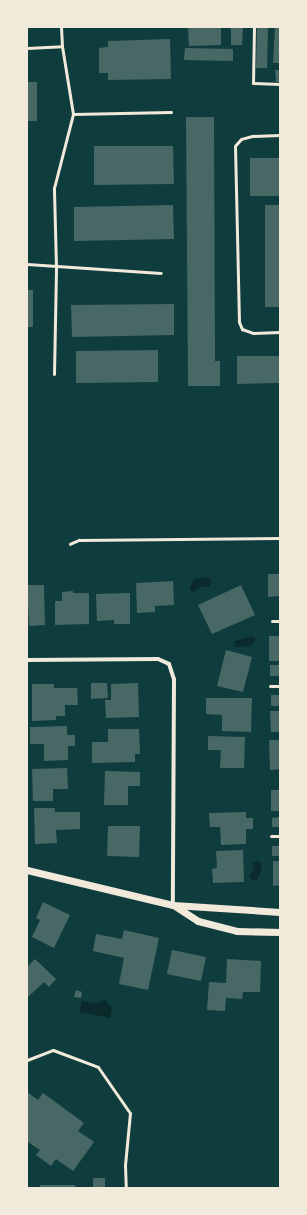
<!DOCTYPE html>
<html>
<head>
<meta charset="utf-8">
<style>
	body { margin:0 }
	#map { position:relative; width:307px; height:1215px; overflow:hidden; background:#0f3d3e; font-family:"DM Sans",sans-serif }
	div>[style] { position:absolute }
	.water>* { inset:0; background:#0a2a2b }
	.building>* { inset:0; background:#486865 }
	.path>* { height:2.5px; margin:-1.25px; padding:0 1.25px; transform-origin:1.25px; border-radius:1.25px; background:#f1e9da }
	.service>* { height:3px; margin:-1.5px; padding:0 1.5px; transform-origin:1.5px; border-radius:1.5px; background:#f1e9da }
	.minor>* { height:4px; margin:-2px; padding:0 2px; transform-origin:2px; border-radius:2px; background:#f1e9da }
	.tertiary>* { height:7px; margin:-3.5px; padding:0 3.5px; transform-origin:3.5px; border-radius:3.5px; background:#f1e9da }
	span { translate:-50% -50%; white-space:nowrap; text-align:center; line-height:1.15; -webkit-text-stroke:3.5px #f1e9da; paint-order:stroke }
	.frame { position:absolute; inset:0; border:28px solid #f1e9da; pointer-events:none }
</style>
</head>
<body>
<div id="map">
	<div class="water">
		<i style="clip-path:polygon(207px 577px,212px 581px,210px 587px,200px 587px,194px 592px,190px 590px,190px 586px,195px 579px)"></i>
		<i style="clip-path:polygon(252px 636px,256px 639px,251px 646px,235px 647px,234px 642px,237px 640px)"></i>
		<i style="clip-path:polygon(257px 860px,261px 864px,261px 871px,257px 880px,252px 880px,249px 875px,254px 869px,252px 863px)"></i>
		<i style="clip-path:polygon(105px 999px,112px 1008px,110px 1018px,79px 1012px,82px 1001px,97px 1003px)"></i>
	</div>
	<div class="building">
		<i style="clip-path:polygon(188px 27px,221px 27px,221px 45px,189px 46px)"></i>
		<i style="clip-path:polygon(231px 27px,243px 27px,242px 45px,231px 45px)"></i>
		<i style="clip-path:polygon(257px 27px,268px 27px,267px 68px,256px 68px)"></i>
		<i style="clip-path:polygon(275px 27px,280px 27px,280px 63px,273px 63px)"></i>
		<i style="clip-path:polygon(170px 39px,171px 79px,108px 80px,108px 73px,99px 73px,99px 48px,108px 47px,108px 41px)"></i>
		<i style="clip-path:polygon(185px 48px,233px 49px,233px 61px,184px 60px)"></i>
		<i style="clip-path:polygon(275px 70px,280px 70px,280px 82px,276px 82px)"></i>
		<i style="clip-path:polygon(27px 82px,37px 82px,37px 121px,27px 121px)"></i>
		<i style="clip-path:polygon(186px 117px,214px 117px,215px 361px,220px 361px,220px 386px,188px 386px)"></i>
		<i style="clip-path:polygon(94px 146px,173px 146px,174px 184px,94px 185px)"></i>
		<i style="clip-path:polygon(250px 158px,280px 158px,280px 196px,250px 196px)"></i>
		<i style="clip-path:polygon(173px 205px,174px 239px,74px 241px,74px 207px)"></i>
		<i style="clip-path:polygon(265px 205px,280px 205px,280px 307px,265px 307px)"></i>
		<i style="clip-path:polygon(27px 290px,33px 290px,33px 327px,27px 327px)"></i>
		<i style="clip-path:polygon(174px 304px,174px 335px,72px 337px,71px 305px)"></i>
		<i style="clip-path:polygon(158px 350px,158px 382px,76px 383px,76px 351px)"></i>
		<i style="clip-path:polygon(237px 356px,280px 356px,280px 383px,237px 384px)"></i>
		<i style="clip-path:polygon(268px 574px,280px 574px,280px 596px,268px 597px)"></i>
		<i style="clip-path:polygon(173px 581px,174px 605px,155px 606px,155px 612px,137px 613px,136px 583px)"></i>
		<i style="clip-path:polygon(27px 585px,44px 585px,45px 625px,29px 626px)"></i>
		<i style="clip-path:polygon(241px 585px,255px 615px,212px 634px,198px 605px)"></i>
		<i style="clip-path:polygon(73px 591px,73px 593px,89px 593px,89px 624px,55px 625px,55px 601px,62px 601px,62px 592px)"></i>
		<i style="clip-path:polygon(130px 593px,130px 624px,114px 624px,114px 620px,97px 621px,96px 594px)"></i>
		<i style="clip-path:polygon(269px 636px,280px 636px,280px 661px,269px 661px)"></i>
		<i style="clip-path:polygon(226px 650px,252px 657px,243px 692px,217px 686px)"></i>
		<i style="clip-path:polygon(270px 665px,280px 665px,280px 676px,270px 676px)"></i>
		<i style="clip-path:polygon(91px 683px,107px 683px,108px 698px,91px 699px)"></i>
		<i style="clip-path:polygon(138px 683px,139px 717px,106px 718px,105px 700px,111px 700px,111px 684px)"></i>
		<i style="clip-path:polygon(32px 684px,54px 684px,54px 688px,77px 688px,78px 705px,65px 705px,65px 716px,56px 716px,56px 720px,32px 721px)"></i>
		<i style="clip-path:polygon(271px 695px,280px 695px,280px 706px,271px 706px)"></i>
		<i style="clip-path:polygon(206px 698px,252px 698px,251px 732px,222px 731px,222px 715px,206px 714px)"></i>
		<i style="clip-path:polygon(270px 711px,280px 711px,280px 732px,271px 732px)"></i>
		<i style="clip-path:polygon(67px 726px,67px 735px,75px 735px,75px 746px,68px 746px,68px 760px,44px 761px,44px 744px,30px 744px,30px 727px)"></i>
		<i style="clip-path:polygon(108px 729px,139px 729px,140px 754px,135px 754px,135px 762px,92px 763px,92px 742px,108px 742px)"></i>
		<i style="clip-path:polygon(208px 736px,245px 737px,244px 768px,220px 768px,221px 750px,208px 750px)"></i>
		<i style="clip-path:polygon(269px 740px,280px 740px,280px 769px,270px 770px)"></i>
		<i style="clip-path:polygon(67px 768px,68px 789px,53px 789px,53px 801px,33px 801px,32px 769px)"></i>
		<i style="clip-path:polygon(105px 771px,140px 772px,140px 786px,128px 786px,128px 805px,104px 805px)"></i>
		<i style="clip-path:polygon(271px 790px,280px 790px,280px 811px,271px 811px)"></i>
		<i style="clip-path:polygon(34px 808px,55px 808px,55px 812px,80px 812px,80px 829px,56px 830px,57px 843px,35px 844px)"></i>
		<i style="clip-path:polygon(246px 812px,246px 818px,253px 818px,253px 829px,246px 829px,246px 844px,221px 845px,220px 827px,210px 827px,209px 813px)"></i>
		<i style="clip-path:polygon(280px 817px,280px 827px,272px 827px,272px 818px)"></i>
		<i style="clip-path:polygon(108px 826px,140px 826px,139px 857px,107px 856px)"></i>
		<i style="clip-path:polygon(272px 846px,280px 846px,280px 856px,272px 856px)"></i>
		<i style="clip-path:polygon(243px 850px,244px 882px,213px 883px,212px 869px,217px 868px,216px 851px)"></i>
		<i style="clip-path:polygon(273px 861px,280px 861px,280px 885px,273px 886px)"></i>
		<i style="clip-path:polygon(43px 902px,70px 915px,54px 948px,32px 937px,40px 920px,36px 918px)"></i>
		<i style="clip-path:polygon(124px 930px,159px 938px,148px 990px,119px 984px,124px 958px,93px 951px,96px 934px,122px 939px)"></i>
		<i style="clip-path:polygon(172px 950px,206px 957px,201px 981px,167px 974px)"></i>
		<i style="clip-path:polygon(35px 959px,56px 979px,49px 987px,44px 982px,27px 998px,27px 967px)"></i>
		<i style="clip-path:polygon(227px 959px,261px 961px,260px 992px,243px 992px,242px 999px,226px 998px,225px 1011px,207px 1010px,209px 982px,226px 983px)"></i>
		<i style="clip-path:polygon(76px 990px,82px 992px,81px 998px,74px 997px)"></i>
		<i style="clip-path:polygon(27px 1092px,38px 1100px,43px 1093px,84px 1123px,78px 1131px,94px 1142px,73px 1171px,56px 1159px,51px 1166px,36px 1155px,40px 1150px,28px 1142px,27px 1143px)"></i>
		<i style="clip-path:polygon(93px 1178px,105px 1178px,105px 1188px,93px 1188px)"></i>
		<i style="clip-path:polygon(40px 1185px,75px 1185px,75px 1188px,40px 1188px)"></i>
	</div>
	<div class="path">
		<i style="left:70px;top:544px;width:10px;rotate:-24deg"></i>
		<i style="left:79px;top:540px;width:201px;rotate:-0.6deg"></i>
	</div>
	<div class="service">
		<i style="left:254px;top:27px;width:56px;rotate:91deg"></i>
		<i style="left:253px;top:83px;width:27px;rotate:2deg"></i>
		<i style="left:27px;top:48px;width:35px;rotate:-3deg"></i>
		<i style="left:73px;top:114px;width:98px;rotate:-1.2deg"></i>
		<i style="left:280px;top:135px;width:28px;rotate:178deg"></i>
		<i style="left:252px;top:136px;width:11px;rotate:165deg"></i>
		<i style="left:241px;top:139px;width:9px;rotate:131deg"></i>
		<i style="left:235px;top:146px;width:176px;rotate:88.7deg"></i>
		<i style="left:239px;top:322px;width:8px;rotate:67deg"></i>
		<i style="left:242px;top:329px;width:12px;rotate:20deg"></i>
		<i style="left:253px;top:333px;width:27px;rotate:-2deg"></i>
		<i style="left:27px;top:264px;width:134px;rotate:3.8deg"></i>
		<i style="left:54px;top:374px;width:107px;rotate:-88.9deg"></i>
		<i style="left:56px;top:267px;width:79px;rotate:-91.5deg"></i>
		<i style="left:54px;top:188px;width:76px;rotate:-75.6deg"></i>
		<i style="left:73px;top:114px;width:69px;rotate:-99.2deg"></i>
		<i style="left:62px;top:46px;width:19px;rotate:-93deg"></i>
		<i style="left:272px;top:621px;width:8px"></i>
		<i style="left:270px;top:686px;width:10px"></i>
		<i style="left:271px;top:836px;width:9px"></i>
		<i style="left:27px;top:1060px;width:28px;rotate:-21deg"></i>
		<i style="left:53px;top:1050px;width:48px;rotate:20.7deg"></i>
		<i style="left:98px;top:1067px;width:56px;rotate:55.2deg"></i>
		<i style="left:130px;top:1113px;width:52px;rotate:95.5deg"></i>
		<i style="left:125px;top:1165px;width:23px;rotate:88deg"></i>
	</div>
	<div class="minor">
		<i style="left:27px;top:660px;width:131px;rotate:-0.4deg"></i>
		<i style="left:158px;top:659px;width:12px;rotate:24deg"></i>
		<i style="left:169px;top:664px;width:16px;rotate:72deg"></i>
		<i style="left:174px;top:679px;width:226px;rotate:90.3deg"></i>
	</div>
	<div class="tertiary">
		<i style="left:27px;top:870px;width:150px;rotate:13.5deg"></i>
		<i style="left:173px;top:905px;width:107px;rotate:3.7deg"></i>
		<i style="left:175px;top:906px;width:27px;rotate:33deg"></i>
		<i style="left:198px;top:921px;width:40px;rotate:14.4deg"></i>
		<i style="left:237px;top:931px;width:43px;rotate:1.3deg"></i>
	</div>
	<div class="frame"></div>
</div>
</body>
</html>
